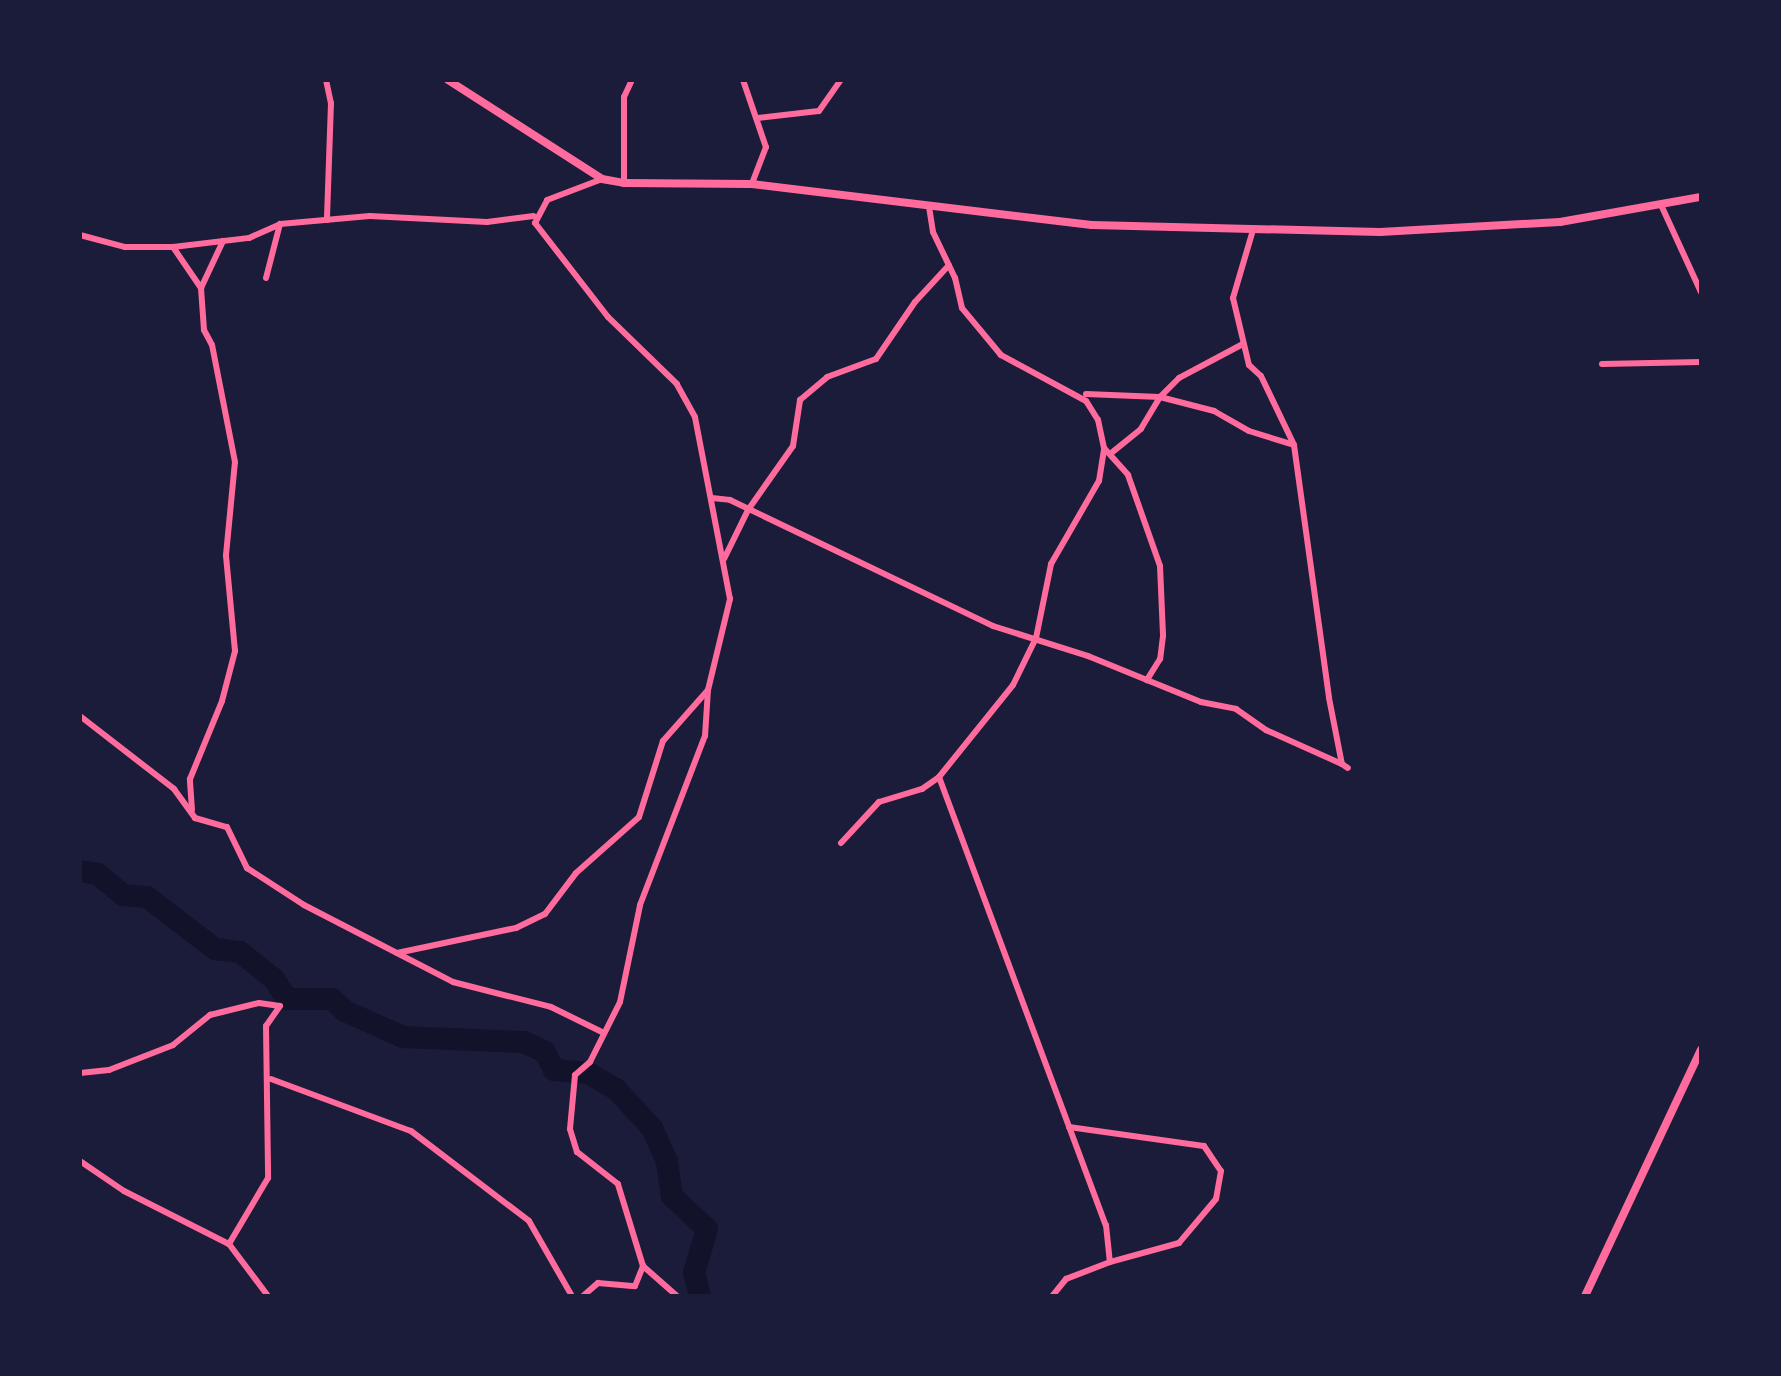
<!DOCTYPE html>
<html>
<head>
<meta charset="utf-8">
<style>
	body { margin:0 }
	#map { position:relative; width:1781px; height:1376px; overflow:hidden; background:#1b1b3a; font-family:Figtree,sans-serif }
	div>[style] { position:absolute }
	.river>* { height:22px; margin:-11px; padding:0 11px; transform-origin:11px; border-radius:11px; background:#12122b }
	.minor>* { height:6px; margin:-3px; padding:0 3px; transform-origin:3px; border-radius:3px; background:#ff6b9d }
	.tertiary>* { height:8px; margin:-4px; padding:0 4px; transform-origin:4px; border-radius:4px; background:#ff6b9d }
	span { translate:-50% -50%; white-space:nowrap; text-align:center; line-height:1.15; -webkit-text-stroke:6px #1b1b3a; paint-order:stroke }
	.frame { position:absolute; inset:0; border:82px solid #1b1b3a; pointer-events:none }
</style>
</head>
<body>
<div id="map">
	<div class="river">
		<i style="left:80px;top:871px;width:18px;rotate:9deg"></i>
		<i style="left:98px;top:874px;width:33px;rotate:40deg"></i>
		<i style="left:123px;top:895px;width:24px;rotate:5deg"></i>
		<i style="left:147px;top:897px;width:86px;rotate:37.4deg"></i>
		<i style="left:215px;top:949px;width:25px;rotate:7deg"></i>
		<i style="left:240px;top:952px;width:43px;rotate:38.5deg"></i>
		<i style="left:274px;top:979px;width:24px;rotate:57deg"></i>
		<i style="left:287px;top:999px;width:45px"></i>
		<i style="left:332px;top:999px;width:18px;rotate:43deg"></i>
		<i style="left:345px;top:1011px;width:64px;rotate:24.1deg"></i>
		<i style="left:403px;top:1037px;width:121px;rotate:2.4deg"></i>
		<i style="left:524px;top:1042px;width:23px;rotate:25deg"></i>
		<i style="left:545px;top:1052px;width:20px;rotate:63deg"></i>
		<i style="left:554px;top:1070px;width:34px;rotate:5deg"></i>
		<i style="left:588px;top:1073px;width:32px;rotate:30deg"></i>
		<i style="left:616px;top:1089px;width:53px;rotate:47.3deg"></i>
		<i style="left:652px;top:1128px;width:37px;rotate:66deg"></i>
		<i style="left:667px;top:1162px;width:34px;rotate:82deg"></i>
		<i style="left:672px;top:1196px;width:48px;rotate:43.3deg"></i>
		<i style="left:707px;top:1229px;width:46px;rotate:106.5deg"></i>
		<i style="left:694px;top:1273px;width:24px;rotate:75deg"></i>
	</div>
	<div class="minor">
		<i style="left:326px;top:80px;width:24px;rotate:78deg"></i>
		<i style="left:331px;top:103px;width:117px;rotate:92deg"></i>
		<i style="left:743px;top:80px;width:71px;rotate:71.1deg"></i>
		<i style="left:766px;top:147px;width:40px;rotate:111deg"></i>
		<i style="left:758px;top:118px;width:61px;rotate:-6.5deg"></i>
		<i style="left:819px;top:111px;width:38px;rotate:-55deg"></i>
		<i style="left:624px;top:183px;width:86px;rotate:-90deg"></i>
		<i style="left:624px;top:97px;width:19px;rotate:-65deg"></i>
		<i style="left:1662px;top:207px;width:94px;rotate:65.4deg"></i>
		<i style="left:1253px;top:230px;width:71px;rotate:106.4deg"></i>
		<i style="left:1233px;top:298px;width:69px;rotate:76.6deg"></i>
		<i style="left:1249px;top:365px;width:16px;rotate:43deg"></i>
		<i style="left:1261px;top:376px;width:76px;rotate:64.4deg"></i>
		<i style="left:1294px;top:445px;width:255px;rotate:82.1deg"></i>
		<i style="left:1329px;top:698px;width:67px;rotate:78.9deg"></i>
		<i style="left:1342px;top:764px;width:7px;rotate:34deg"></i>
		<i style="left:80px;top:235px;width:47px;rotate:14.9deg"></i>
		<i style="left:125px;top:247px;width:48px"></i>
		<i style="left:173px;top:247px;width:77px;rotate:-6.8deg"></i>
		<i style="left:249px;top:238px;width:34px;rotate:-24deg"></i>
		<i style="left:280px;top:224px;width:90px;rotate:-5.1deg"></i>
		<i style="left:370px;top:216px;width:117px;rotate:2.9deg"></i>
		<i style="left:487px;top:222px;width:47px;rotate:-7.3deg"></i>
		<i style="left:173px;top:247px;width:50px;rotate:55.7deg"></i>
		<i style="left:266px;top:278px;width:56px;rotate:-75.5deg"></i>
		<i style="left:1241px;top:345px;width:70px;rotate:152deg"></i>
		<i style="left:1179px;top:378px;width:27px;rotate:135deg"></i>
		<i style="left:1160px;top:397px;width:56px;rotate:14.5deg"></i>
		<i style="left:1214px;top:411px;width:40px;rotate:29.7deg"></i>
		<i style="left:1249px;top:431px;width:47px;rotate:17.3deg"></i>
		<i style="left:1602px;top:364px;width:99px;rotate:-1.2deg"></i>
		<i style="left:1086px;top:394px;width:74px;rotate:2.3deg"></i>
		<i style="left:1160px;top:397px;width:37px;rotate:121deg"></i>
		<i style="left:1141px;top:429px;width:36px;rotate:141deg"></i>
		<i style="left:1104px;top:448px;width:36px;rotate:48deg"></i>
		<i style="left:1128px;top:475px;width:96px;rotate:70.6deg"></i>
		<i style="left:1160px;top:566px;width:70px;rotate:87.5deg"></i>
		<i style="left:1163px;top:636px;width:23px;rotate:97deg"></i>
		<i style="left:1160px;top:659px;width:25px;rotate:122deg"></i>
		<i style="left:712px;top:498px;width:18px;rotate:6deg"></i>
		<i style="left:730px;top:500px;width:292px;rotate:25.6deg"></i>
		<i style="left:993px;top:626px;width:100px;rotate:17.5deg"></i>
		<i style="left:1088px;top:656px;width:122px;rotate:22.2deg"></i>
		<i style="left:1201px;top:702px;width:36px;rotate:11deg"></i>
		<i style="left:1236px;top:709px;width:37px;rotate:35deg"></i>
		<i style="left:1266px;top:730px;width:83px;rotate:24.1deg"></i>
		<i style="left:724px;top:559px;width:55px;rotate:-63.9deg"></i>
		<i style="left:748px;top:510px;width:78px;rotate:-54.9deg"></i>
		<i style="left:793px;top:446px;width:47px;rotate:-81.3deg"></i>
		<i style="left:800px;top:400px;width:35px;rotate:-40deg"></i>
		<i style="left:827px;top:377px;width:52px;rotate:-20.2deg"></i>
		<i style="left:876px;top:359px;width:69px;rotate:-55.6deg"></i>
		<i style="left:915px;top:302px;width:50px;rotate:-47.4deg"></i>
		<i style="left:80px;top:716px;width:119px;rotate:37.8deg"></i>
		<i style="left:174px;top:789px;width:36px;rotate:54deg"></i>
		<i style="left:195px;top:818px;width:33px;rotate:16deg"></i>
		<i style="left:227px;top:827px;width:46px;rotate:64deg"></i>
		<i style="left:247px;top:868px;width:68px;rotate:33deg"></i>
		<i style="left:304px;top:905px;width:168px;rotate:27.3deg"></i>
		<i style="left:453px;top:982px;width:101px;rotate:14.3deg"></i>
		<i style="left:551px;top:1007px;width:59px;rotate:26.1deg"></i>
		<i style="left:939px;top:777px;width:478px;rotate:69.6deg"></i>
		<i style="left:1106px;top:1225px;width:37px;rotate:84deg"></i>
		<i style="left:1110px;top:1262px;width:47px;rotate:158.9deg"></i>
		<i style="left:1066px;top:1279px;width:22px;rotate:129deg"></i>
		<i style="left:192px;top:810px;width:31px;rotate:-94deg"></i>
		<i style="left:190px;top:779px;width:84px;rotate:-67.7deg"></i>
		<i style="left:222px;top:701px;width:52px;rotate:-75.4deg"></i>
		<i style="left:235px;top:651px;width:96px;rotate:-95.4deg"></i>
		<i style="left:226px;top:555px;width:93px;rotate:-84.5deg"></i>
		<i style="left:235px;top:462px;width:119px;rotate:-101.1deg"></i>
		<i style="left:212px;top:345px;width:17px;rotate:-118deg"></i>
		<i style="left:204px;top:330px;width:42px;rotate:-94.1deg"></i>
		<i style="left:201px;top:288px;width:52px;rotate:-64.9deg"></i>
		<i style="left:841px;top:843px;width:56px;rotate:-47.2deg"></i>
		<i style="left:879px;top:802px;width:45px;rotate:-16.8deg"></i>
		<i style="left:922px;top:789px;width:21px;rotate:-35deg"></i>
		<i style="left:939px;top:777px;width:118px;rotate:-51.2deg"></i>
		<i style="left:1013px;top:685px;width:52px;rotate:-63.9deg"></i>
		<i style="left:1036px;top:638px;width:76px;rotate:-78.5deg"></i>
		<i style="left:1051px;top:564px;width:96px;rotate:-60deg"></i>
		<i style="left:1099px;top:481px;width:33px;rotate:-81deg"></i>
		<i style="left:1104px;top:448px;width:29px;rotate:-102deg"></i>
		<i style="left:1098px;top:420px;width:22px;rotate:-122deg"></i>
		<i style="left:1086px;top:401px;width:97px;rotate:-151.6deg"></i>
		<i style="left:1001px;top:355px;width:61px;rotate:-129.7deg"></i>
		<i style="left:962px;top:308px;width:31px;rotate:-103deg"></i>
		<i style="left:955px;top:278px;width:51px;rotate:-115.6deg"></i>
		<i style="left:933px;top:232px;width:26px;rotate:-99deg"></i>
		<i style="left:397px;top:953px;width:122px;rotate:-11.9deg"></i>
		<i style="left:516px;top:928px;width:32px;rotate:-26deg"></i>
		<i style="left:545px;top:914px;width:51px;rotate:-52.9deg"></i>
		<i style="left:576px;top:873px;width:84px;rotate:-41.6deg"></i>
		<i style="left:639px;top:817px;width:80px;rotate:-72.5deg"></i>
		<i style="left:663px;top:741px;width:68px;rotate:-48.6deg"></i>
		<i style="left:708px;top:690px;width:94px;rotate:-76.4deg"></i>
		<i style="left:730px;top:599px;width:185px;rotate:-100.9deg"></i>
		<i style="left:695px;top:417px;width:38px;rotate:-119deg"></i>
		<i style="left:677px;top:384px;width:96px;rotate:-135.8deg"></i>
		<i style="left:608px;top:317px;width:119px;rotate:-127.8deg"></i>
		<i style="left:535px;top:223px;width:26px;rotate:-62deg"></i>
		<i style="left:547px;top:200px;width:59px;rotate:-20.9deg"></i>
		<i style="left:80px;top:1073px;width:29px;rotate:-6deg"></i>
		<i style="left:109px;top:1070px;width:69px;rotate:-21.3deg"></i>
		<i style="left:173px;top:1045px;width:48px;rotate:-39deg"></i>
		<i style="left:210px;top:1015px;width:50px;rotate:-13.8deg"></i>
		<i style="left:259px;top:1003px;width:21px;rotate:8deg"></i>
		<i style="left:280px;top:1006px;width:24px;rotate:125deg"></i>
		<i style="left:266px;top:1026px;width:152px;rotate:89.2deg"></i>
		<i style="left:268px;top:1178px;width:77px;rotate:120.6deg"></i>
		<i style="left:271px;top:1079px;width:149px;rotate:20.4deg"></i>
		<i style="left:411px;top:1131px;width:148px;rotate:37.3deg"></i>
		<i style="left:529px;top:1221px;width:86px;rotate:60.2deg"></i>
		<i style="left:1069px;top:1127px;width:136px;rotate:8deg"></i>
		<i style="left:1204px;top:1146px;width:30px;rotate:56deg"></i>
		<i style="left:1221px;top:1171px;width:28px;rotate:100deg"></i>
		<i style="left:1216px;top:1199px;width:57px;rotate:130.1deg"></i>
		<i style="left:1179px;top:1243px;width:72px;rotate:164.6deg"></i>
		<i style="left:80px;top:1161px;width:53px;rotate:34.3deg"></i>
		<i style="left:124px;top:1191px;width:118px;rotate:26.8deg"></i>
		<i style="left:229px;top:1244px;width:65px;rotate:53.1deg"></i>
		<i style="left:583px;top:1296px;width:20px;rotate:-41deg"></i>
		<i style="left:598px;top:1283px;width:37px;rotate:5deg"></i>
		<i style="left:635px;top:1286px;width:22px;rotate:-68deg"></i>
		<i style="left:677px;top:1296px;width:45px;rotate:-138.6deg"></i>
		<i style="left:643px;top:1266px;width:86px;rotate:-107deg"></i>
		<i style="left:618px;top:1184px;width:52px;rotate:-142deg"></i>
		<i style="left:577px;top:1152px;width:24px;rotate:-107deg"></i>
		<i style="left:570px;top:1129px;width:54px;rotate:-84.7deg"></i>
		<i style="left:575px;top:1075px;width:20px;rotate:-41deg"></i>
		<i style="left:590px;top:1062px;width:67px;rotate:-63.4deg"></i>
		<i style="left:620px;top:1002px;width:99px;rotate:-78.3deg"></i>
		<i style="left:640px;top:905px;width:181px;rotate:-69deg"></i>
		<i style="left:705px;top:736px;width:46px;rotate:-86.3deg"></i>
	</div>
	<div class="tertiary">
		<i style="left:448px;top:80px;width:183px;rotate:32.7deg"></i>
		<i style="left:602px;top:179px;width:22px;rotate:10deg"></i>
		<i style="left:624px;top:183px;width:128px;rotate:0.4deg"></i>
		<i style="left:752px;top:184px;width:342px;rotate:6.9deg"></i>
		<i style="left:1092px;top:225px;width:288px;rotate:1.4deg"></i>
		<i style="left:1380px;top:232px;width:180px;rotate:-3.2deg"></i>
		<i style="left:1560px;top:222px;width:143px;rotate:-10.1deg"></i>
		<i style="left:1585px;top:1296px;width:272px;rotate:-64.8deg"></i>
	</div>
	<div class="frame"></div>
</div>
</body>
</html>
